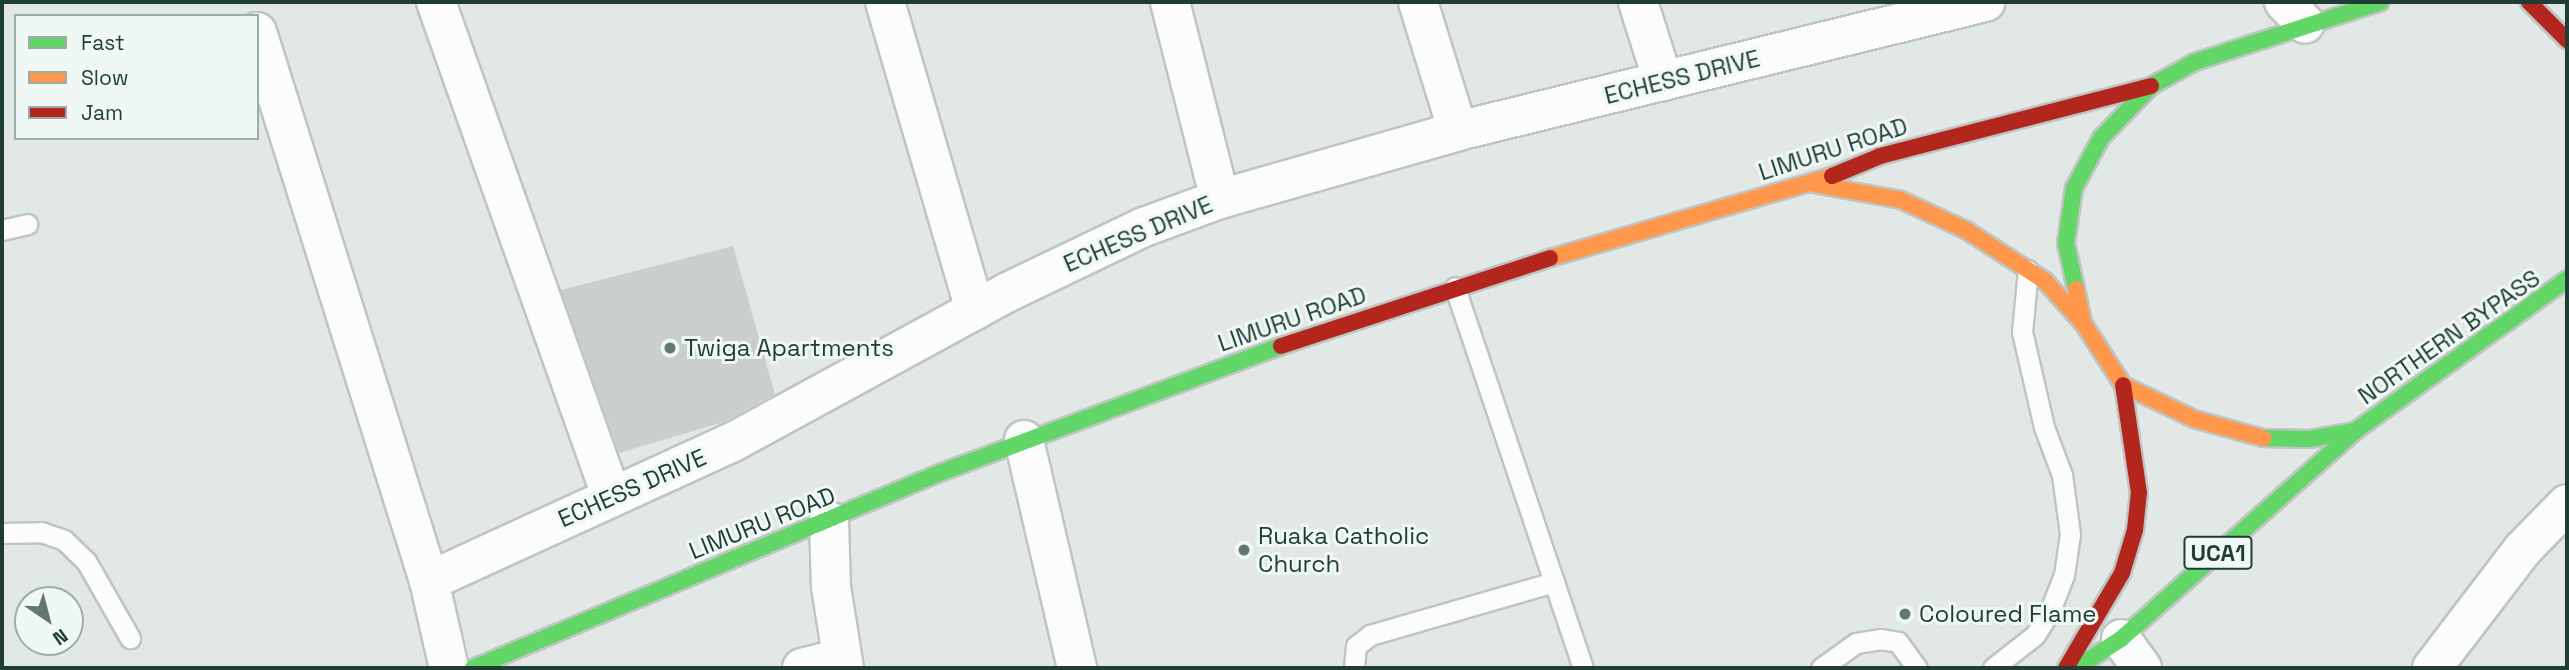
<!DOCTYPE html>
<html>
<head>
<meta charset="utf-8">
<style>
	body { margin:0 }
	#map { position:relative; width:2569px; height:670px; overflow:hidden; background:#e2e8e5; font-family:"Space Grotesk",sans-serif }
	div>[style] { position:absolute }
	.building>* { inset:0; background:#c9cfcd }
	.roads { filter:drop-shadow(2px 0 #bfc5c2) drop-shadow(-2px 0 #bfc5c2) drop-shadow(0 2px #bfc5c2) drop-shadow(0 -2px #bfc5c2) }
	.lane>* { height:19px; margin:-9.5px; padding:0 9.5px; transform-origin:9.5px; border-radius:9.5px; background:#fbfcfb }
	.street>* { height:38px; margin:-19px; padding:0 19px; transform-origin:19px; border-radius:19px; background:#fbfcfb }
	.fast>* { height:16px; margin:-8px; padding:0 8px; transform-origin:8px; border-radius:8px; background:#63d668 }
	.slow>* { height:16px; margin:-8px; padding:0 8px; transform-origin:8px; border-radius:8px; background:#ff974d }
	.jam>* { height:16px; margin:-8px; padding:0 8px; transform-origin:8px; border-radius:8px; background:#b3261e }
	.dots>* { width:19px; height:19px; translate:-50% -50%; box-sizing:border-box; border:4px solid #eff8f4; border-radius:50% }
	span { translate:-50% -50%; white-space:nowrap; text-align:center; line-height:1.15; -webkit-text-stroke:6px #eff8f4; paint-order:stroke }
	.shield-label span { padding:2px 5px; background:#eff8f4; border:2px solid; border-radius:5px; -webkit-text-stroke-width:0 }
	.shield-label { font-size:23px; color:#1f3c35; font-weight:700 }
	.street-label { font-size:24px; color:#1f3c35 }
	.poi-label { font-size:24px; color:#1f3c35 }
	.left { translate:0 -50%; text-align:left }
	.frame { position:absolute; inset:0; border:4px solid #1f3c35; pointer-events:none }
	.legend { position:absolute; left:14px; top:14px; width:245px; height:126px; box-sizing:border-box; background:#eff8f4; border:2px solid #9cada8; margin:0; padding:9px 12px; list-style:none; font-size:21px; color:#1f3c35 }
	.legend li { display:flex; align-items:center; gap:14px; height:35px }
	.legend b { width:35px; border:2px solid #9cada8 }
	.north { position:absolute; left:14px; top:586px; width:70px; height:70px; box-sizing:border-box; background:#eff8f4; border:2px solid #9cada8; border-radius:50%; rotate:145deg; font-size:19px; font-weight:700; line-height:28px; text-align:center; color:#1f3c35 }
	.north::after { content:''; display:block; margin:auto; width:24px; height:32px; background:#637873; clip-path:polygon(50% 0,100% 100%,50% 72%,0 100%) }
</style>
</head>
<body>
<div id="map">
	<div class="building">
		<i style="clip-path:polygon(733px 246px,775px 394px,724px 422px,619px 453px,561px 290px)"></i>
	</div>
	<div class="roads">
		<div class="lane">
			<i style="left:2px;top:230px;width:26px;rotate:-13deg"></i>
			<i style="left:2px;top:533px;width:39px;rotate:-1deg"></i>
			<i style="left:41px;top:532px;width:24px;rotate:19deg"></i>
			<i style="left:64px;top:540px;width:30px;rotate:44deg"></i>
			<i style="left:86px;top:561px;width:89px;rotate:60.3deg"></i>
			<i style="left:1554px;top:582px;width:91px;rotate:71.4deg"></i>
			<i style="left:1354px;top:668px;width:22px;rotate:-85deg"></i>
			<i style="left:1356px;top:646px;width:18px;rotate:-38deg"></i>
			<i style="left:1370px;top:635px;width:191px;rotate:-16.1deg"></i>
			<i style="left:1554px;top:582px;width:311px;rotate:-108.6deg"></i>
			<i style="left:1821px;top:668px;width:43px;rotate:-35.5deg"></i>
			<i style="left:1856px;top:643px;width:24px;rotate:-9deg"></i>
			<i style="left:1880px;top:639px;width:18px;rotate:9deg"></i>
			<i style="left:1898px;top:642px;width:32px;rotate:54deg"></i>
			<i style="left:1993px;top:668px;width:53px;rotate:-38.2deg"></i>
			<i style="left:2035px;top:635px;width:26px;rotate:-58deg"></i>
			<i style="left:2049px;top:613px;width:41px;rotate:-68.5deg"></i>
			<i style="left:2064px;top:575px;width:41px;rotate:-81.7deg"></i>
			<i style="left:2070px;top:534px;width:60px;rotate:-97.7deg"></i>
			<i style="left:2062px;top:475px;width:51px;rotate:-110.6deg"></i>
			<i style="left:2044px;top:427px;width:98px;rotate:-103deg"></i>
			<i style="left:2022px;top:332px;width:62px;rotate:-84.5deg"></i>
		</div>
		<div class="street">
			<i style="left:436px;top:2px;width:523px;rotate:70.46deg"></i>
			<i style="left:885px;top:2px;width:321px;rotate:73.7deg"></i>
			<i style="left:1170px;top:2px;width:203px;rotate:75.8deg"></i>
			<i style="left:1418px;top:2px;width:135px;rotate:72.8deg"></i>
			<i style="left:1638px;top:2px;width:83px;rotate:72.4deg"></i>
			<i style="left:2284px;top:2px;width:30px;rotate:46deg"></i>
			<i style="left:257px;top:32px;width:575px;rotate:72.6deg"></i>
			<i style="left:1024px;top:440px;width:234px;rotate:76.9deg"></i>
			<i style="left:829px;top:521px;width:66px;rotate:88.3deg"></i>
			<i style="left:831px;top:587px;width:82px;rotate:80.9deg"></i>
			<i style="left:2121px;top:639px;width:36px;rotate:54deg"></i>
			<i style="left:449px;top:668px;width:89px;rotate:-102.9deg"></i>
			<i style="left:429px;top:581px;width:332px;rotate:-24.6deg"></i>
			<i style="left:731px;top:443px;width:313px;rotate:-28.6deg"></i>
			<i style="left:1006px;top:293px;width:153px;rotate:-25.6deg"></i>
			<i style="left:1144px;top:227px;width:81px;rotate:-20.2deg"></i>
			<i style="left:1220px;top:199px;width:248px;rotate:-15.9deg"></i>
			<i style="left:1458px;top:131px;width:543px;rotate:-13.75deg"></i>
			<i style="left:802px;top:668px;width:40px;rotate:-14.4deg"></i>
			<i style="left:2432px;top:668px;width:150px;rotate:-52.6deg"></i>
			<i style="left:2523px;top:549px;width:63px;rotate:-45.6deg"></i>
		</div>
		<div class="fast">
			<i style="left:2076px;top:289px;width:47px;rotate:-102.3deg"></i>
			<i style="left:2066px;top:243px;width:56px;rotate:-81.7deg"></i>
			<i style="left:2074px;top:188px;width:57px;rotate:-61.6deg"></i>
			<i style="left:2101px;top:138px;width:72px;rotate:-46.1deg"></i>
			<i style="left:2151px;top:86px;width:50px;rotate:-28.6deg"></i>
			<i style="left:2195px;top:62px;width:195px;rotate:-17.9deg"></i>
			<i style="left:2263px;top:438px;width:47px;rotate:1.2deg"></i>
			<i style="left:2310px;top:439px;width:46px;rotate:-10.1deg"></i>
			<i style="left:2355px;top:431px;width:261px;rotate:-35.6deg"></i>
			<i style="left:473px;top:668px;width:503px;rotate:-22.69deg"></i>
			<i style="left:937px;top:474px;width:367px;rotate:-20.4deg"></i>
			<i style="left:2076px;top:668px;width:54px;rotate:-32.8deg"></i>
			<i style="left:2121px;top:639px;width:313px;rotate:-41.6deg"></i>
		</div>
		<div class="slow">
			<i style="left:1814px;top:184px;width:88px;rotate:10.4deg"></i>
			<i style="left:1901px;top:200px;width:72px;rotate:24.8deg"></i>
			<i style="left:1966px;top:230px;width:94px;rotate:32.8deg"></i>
			<i style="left:2045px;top:281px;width:57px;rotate:47.9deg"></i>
			<i style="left:1550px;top:258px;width:294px;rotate:-16.2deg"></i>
			<i style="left:2076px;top:289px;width:35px;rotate:78deg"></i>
			<i style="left:2083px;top:323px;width:74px;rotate:57.2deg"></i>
			<i style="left:2123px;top:385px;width:79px;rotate:25.6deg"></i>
			<i style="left:2194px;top:419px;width:72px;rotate:15.4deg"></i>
		</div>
		<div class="jam">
			<i style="left:2529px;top:2px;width:54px;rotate:45deg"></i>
			<i style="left:1832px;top:176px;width:52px;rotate:-22.6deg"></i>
			<i style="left:1880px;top:156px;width:280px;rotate:-14.5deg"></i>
			<i style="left:1281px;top:346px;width:283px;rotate:-18.1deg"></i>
			<i style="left:2066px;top:668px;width:110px;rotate:-59.5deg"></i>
			<i style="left:2122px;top:573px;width:45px;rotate:-73.2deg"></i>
			<i style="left:2135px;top:530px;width:37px;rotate:-84deg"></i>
			<i style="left:2139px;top:493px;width:109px;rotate:-98.4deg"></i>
		</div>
	</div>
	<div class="dots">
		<i style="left:670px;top:348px;background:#637873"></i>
		<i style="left:1244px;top:550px;background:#637873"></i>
		<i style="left:1905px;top:614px;background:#637873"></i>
	</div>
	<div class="shield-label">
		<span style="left:2218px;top:553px">UCA1</span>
	</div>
	<div class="street-label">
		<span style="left:1682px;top:77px;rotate:-14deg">ECHESS DRIVE</span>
		<span style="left:1833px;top:149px;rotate:-18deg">LIMURU ROAD</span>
		<span style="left:1138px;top:234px;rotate:-23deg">ECHESS DRIVE</span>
		<span style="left:1292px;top:319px;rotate:-19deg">LIMURU ROAD</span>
		<span style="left:2449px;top:337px;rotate:-35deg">NORTHERN BYPASS</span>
		<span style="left:632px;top:488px;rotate:-24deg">ECHESS DRIVE</span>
		<span style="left:762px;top:523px;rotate:-22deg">LIMURU ROAD</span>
	</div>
	<div class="poi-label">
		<span class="left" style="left:684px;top:348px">Twiga Apartments</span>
		<span class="left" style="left:1258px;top:550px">Ruaka Catholic<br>Church</span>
		<span class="left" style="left:1919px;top:614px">Coloured Flame</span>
	</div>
	<div class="frame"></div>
	<ul class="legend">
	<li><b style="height:9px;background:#63d668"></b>Fast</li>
	<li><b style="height:9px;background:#ff974d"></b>Slow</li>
	<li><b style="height:9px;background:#b3261e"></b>Jam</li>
	</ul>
	<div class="north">N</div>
</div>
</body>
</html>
